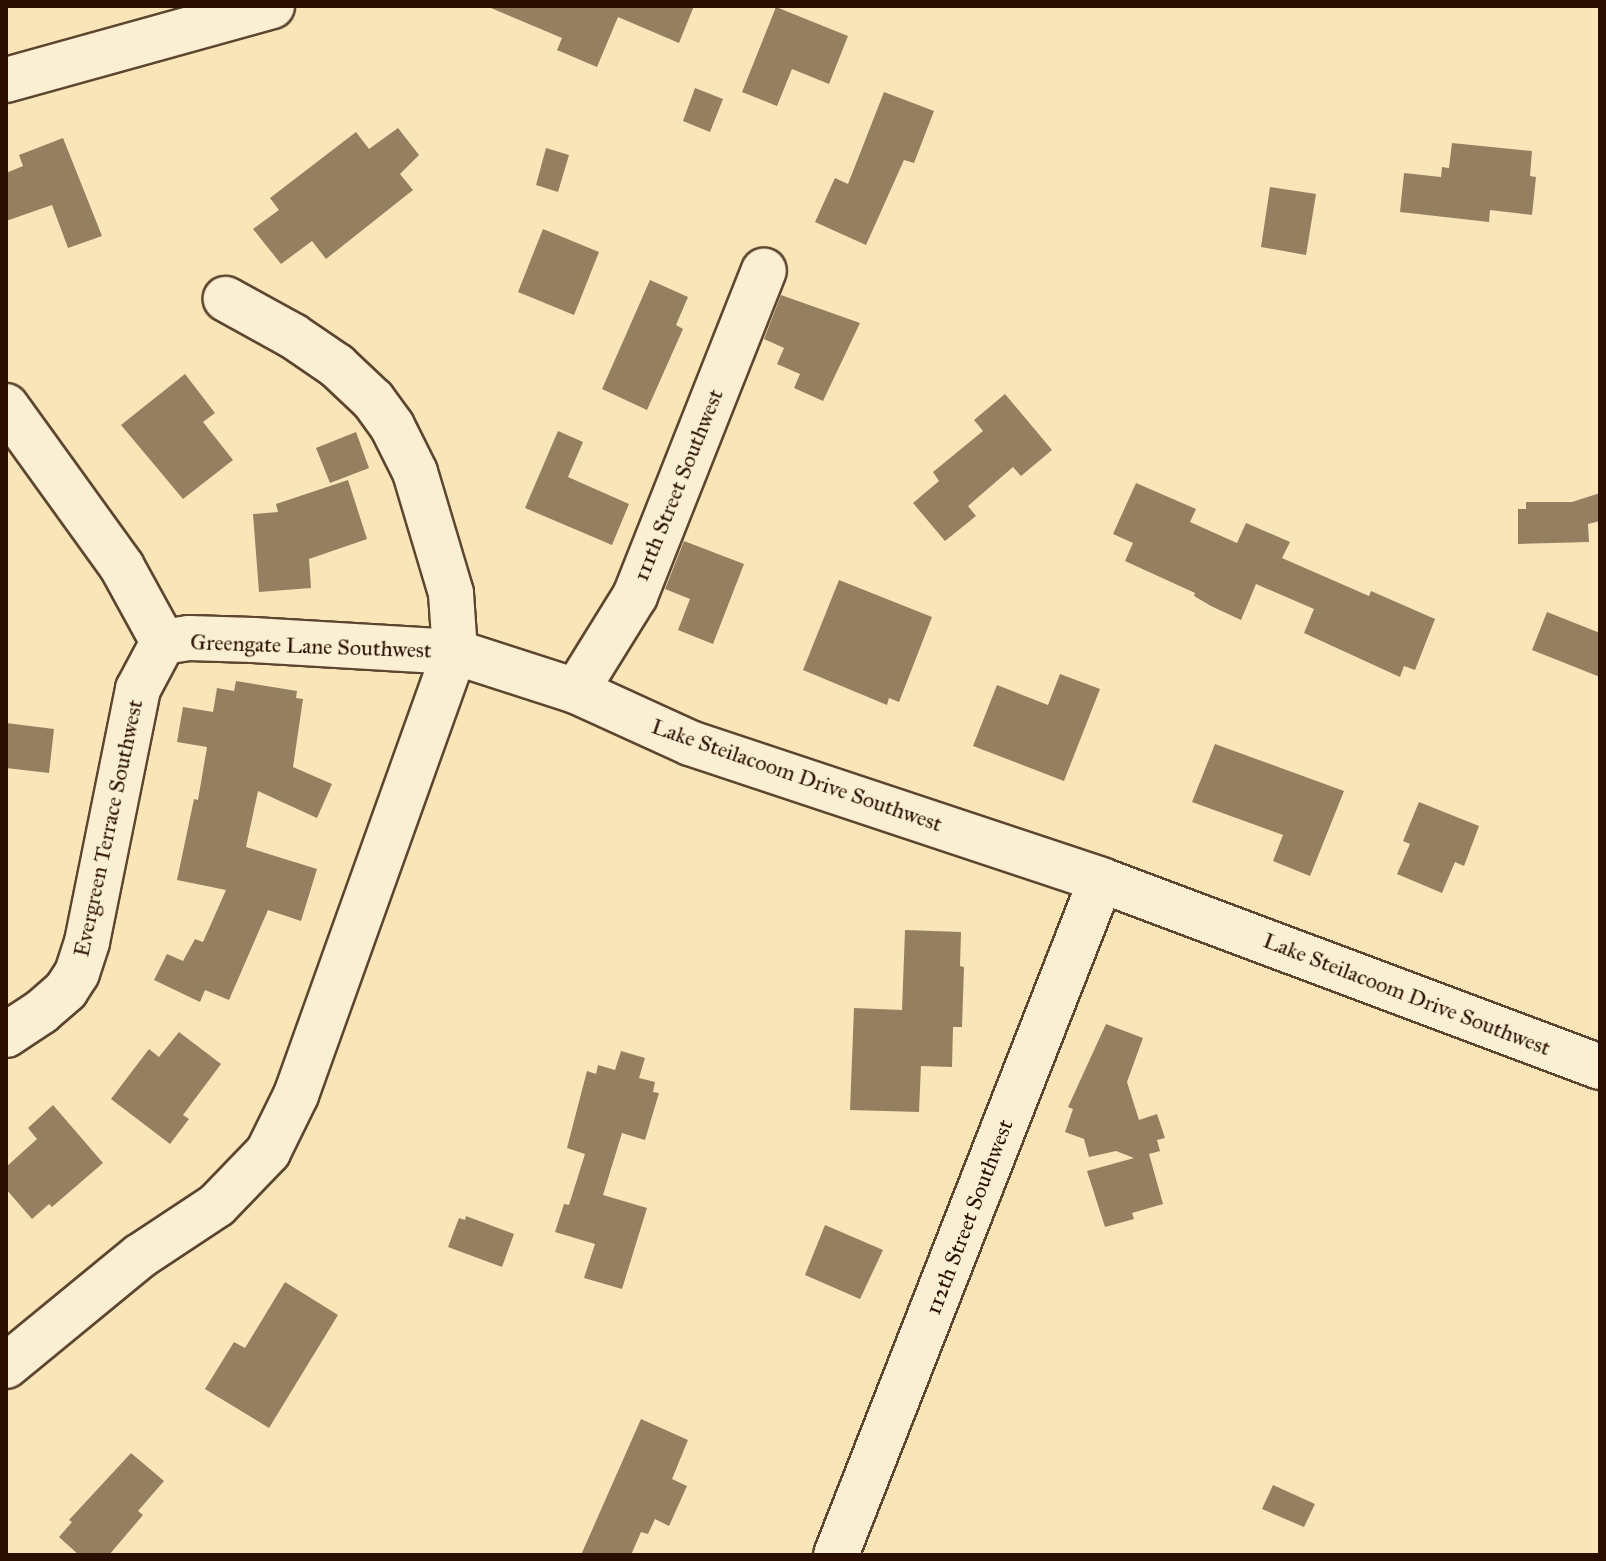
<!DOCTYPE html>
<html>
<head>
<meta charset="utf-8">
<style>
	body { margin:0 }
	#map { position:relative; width:1606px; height:1561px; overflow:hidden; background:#f8e6b9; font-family:"IM FELL Great Primer",serif }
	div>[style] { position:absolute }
	.building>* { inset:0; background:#957f61 }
	.roads { filter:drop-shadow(2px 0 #5e452f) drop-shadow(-2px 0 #5e452f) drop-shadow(0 2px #5e452f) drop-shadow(0 -2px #5e452f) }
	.minor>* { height:44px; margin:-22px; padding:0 22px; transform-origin:22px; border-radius:22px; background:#faefd2 }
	span { translate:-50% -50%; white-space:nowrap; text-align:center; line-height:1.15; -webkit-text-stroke:6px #faefd2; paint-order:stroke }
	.street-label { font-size:22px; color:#2a0f01 }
	.frame { position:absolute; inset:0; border:8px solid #2a0f01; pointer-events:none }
</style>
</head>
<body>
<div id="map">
	<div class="building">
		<i style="clip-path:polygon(486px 6px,694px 6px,679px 43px,618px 17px,597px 67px,557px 50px,562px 38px)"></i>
		<i style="clip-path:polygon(776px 7px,848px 36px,829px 84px,792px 69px,777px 106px,742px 92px)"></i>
		<i style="clip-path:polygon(695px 88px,723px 99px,710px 132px,683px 121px)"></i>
		<i style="clip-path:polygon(884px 92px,934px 111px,914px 163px,904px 160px,866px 245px,815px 222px,835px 178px,848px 184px)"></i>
		<i style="clip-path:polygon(398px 128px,419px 155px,400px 174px,413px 190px,326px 259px,312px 241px,281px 264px,253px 229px,279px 210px,270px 198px,356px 132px,369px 149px)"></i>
		<i style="clip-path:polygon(63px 138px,102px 236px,68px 248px,52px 205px,6px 221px,6px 173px,23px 166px,19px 155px)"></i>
		<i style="clip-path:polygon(1452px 143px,1532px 151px,1530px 176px,1536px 177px,1532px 215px,1490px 210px,1489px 222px,1400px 212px,1404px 173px,1441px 177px,1442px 167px,1449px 168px)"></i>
		<i style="clip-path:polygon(546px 148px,569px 155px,558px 192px,536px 185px)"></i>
		<i style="clip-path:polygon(1270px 187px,1316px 194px,1306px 255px,1261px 247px)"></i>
		<i style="clip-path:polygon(543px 229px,599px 252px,574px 315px,518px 292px)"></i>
		<i style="clip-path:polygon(650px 280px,688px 297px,676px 325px,683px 329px,647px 410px,602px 389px)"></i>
		<i style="clip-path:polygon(781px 295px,860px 323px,823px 401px,794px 388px,800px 374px,777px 364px,784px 348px,764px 339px)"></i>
		<i style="clip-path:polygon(185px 374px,215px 413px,203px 422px,233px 460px,183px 499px,121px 425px)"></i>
		<i style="clip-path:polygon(1005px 394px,1052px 450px,1021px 476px,1013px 467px,968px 506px,976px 516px,945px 541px,913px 503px,939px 481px,933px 472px,983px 431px,974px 420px)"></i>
		<i style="clip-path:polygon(558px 431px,583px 442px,568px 477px,629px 504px,612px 545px,525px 508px)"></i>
		<i style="clip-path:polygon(356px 432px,369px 468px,330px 483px,316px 448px)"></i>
		<i style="clip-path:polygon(348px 480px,367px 539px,309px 559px,311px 588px,259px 592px,253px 514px,278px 512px,276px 504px)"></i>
		<i style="clip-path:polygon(1136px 483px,1196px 509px,1190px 522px,1237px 543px,1246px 523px,1290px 542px,1282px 558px,1369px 596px,1371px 591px,1435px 619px,1415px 670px,1404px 666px,1400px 677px,1304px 633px,1314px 609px,1256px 584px,1241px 620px,1211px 606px,1194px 596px,1195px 593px,1125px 561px,1133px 543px,1113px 534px)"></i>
		<i style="clip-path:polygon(1600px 493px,1600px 521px,1588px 524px,1589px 542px,1518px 544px,1518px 509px,1526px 509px,1526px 502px,1572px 502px)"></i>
		<i style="clip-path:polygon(684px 541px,744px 564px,713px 644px,678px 630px,690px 599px,665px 589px)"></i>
		<i style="clip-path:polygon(839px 580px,932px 617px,899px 702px,889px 698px,887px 705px,803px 670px)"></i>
		<i style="clip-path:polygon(1547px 612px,1600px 633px,1600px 677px,1532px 650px)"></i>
		<i style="clip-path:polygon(1060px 674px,1100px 689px,1064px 781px,973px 746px,997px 685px,1048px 705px)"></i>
		<i style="clip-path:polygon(236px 681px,297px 691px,296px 698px,303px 699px,293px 767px,332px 784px,317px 818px,258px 791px,246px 847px,317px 869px,301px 921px,268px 910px,229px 1000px,205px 990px,200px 1002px,154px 980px,167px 954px,183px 961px,195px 939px,203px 942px,226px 890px,177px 880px,194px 799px,198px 800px,207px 747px,177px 742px,183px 707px,213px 712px,217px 688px,234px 691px)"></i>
		<i style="clip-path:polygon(6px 723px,54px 729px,49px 773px,6px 768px)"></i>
		<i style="clip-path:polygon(1215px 744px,1344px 791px,1310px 876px,1273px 861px,1283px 835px,1192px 802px)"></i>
		<i style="clip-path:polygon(1419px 802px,1479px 826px,1464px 866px,1455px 862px,1442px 893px,1397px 874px,1410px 844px,1403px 841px)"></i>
		<i style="clip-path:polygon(905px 930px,961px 932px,960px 966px,964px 967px,962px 1027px,953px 1027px,952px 1067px,921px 1066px,919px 1112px,850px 1110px,854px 1008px,902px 1010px)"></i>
		<i style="clip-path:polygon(1106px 1024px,1143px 1038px,1127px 1082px,1139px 1120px,1157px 1114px,1165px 1138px,1157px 1140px,1160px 1151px,1149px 1154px,1163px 1204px,1132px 1213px,1134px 1219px,1105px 1227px,1087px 1171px,1134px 1158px,1116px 1151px,1089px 1157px,1084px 1139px,1065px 1132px,1073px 1109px,1068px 1107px)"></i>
		<i style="clip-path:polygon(179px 1032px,221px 1064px,183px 1115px,189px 1119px,170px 1144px,111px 1099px,149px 1049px,159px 1057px)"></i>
		<i style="clip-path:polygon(621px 1051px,645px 1058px,639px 1078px,655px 1082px,653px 1092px,659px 1093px,645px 1140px,622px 1133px,603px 1195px,647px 1208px,622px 1289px,584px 1278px,595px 1244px,555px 1232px,564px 1204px,569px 1205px,585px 1154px,567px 1148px,587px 1071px,596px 1074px,598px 1065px,615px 1070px)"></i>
		<i style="clip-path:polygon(53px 1105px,103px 1163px,52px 1207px,49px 1204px,32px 1219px,6px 1189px,6px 1167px,37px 1139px,28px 1128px)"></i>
		<i style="clip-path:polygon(466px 1216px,514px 1234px,502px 1267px,448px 1247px,459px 1218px,465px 1220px)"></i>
		<i style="clip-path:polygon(825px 1225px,883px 1250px,860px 1299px,805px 1275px)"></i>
		<i style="clip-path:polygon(285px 1282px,338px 1315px,269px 1428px,205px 1389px,234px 1342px,245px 1348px)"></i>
		<i style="clip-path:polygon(641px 1419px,688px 1440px,672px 1479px,687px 1486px,669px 1526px,655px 1519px,648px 1534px,641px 1532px,631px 1555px,581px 1555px)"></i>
		<i style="clip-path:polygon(131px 1453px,164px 1481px,138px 1511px,143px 1515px,109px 1555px,79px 1555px,59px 1537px,72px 1522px,69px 1520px)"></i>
		<i style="clip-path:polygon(1273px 1485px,1315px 1504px,1304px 1527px,1262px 1509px)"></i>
	</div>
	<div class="roads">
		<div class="minor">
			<i style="left:6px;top:80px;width:276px;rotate:-15.5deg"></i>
			<i style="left:6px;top:406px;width:198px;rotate:54.2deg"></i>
			<i style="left:122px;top:567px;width:85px;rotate:61.3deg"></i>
			<i style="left:163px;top:642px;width:26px;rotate:-9deg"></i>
			<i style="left:189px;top:638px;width:64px;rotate:1.8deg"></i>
			<i style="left:253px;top:640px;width:202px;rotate:3.4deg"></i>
			<i style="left:455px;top:652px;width:127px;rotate:17.9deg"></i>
			<i style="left:576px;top:691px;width:125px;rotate:24.5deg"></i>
			<i style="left:690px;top:743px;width:433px;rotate:18.4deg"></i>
			<i style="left:1101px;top:880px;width:533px;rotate:20.54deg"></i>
			<i style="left:576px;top:691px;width:112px;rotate:-58.2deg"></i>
			<i style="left:635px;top:596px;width:350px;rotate:-68.4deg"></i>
			<i style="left:6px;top:1035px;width:42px;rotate:-33.3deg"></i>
			<i style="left:41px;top:1012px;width:33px;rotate:-41deg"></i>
			<i style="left:66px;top:990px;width:20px;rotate:-57deg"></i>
			<i style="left:77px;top:973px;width:33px;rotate:-72deg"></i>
			<i style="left:87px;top:942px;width:258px;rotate:-78.6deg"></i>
			<i style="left:138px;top:689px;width:53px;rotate:-62deg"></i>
			<i style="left:6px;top:1366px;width:173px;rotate:-39.4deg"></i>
			<i style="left:140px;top:1256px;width:92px;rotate:-33.5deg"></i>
			<i style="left:217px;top:1205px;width:74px;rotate:-46.1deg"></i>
			<i style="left:268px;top:1152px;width:64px;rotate:-63.8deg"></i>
			<i style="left:296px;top:1095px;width:471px;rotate:-70.3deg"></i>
			<i style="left:455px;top:652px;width:59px;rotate:-93.9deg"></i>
			<i style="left:451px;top:593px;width:126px;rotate:-106.6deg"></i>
			<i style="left:415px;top:472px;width:51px;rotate:-116.6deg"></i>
			<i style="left:392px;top:426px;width:32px;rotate:-126deg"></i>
			<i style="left:373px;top:400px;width:50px;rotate:-136.6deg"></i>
			<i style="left:337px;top:366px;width:53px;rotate:-145.7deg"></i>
			<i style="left:293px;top:336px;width:77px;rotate:-151.1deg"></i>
			<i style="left:836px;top:1555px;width:725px;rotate:-68.57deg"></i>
		</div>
	</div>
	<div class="street-label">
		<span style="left:678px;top:485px;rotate:-68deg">111th Street Southwest</span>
		<span style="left:311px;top:646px;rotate:2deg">Greengate Lane Southwest</span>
		<span style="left:797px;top:775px;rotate:19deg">Lake Steilacoom Drive Southwest</span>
		<span style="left:108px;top:828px;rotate:-78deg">Evergreen Terrace Southwest</span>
		<span style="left:1407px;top:994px;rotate:21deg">Lake Steilacoom Drive Southwest</span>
		<span style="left:969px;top:1217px;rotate:-69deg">112th Street Southwest</span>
	</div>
	<div class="frame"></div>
</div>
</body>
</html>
